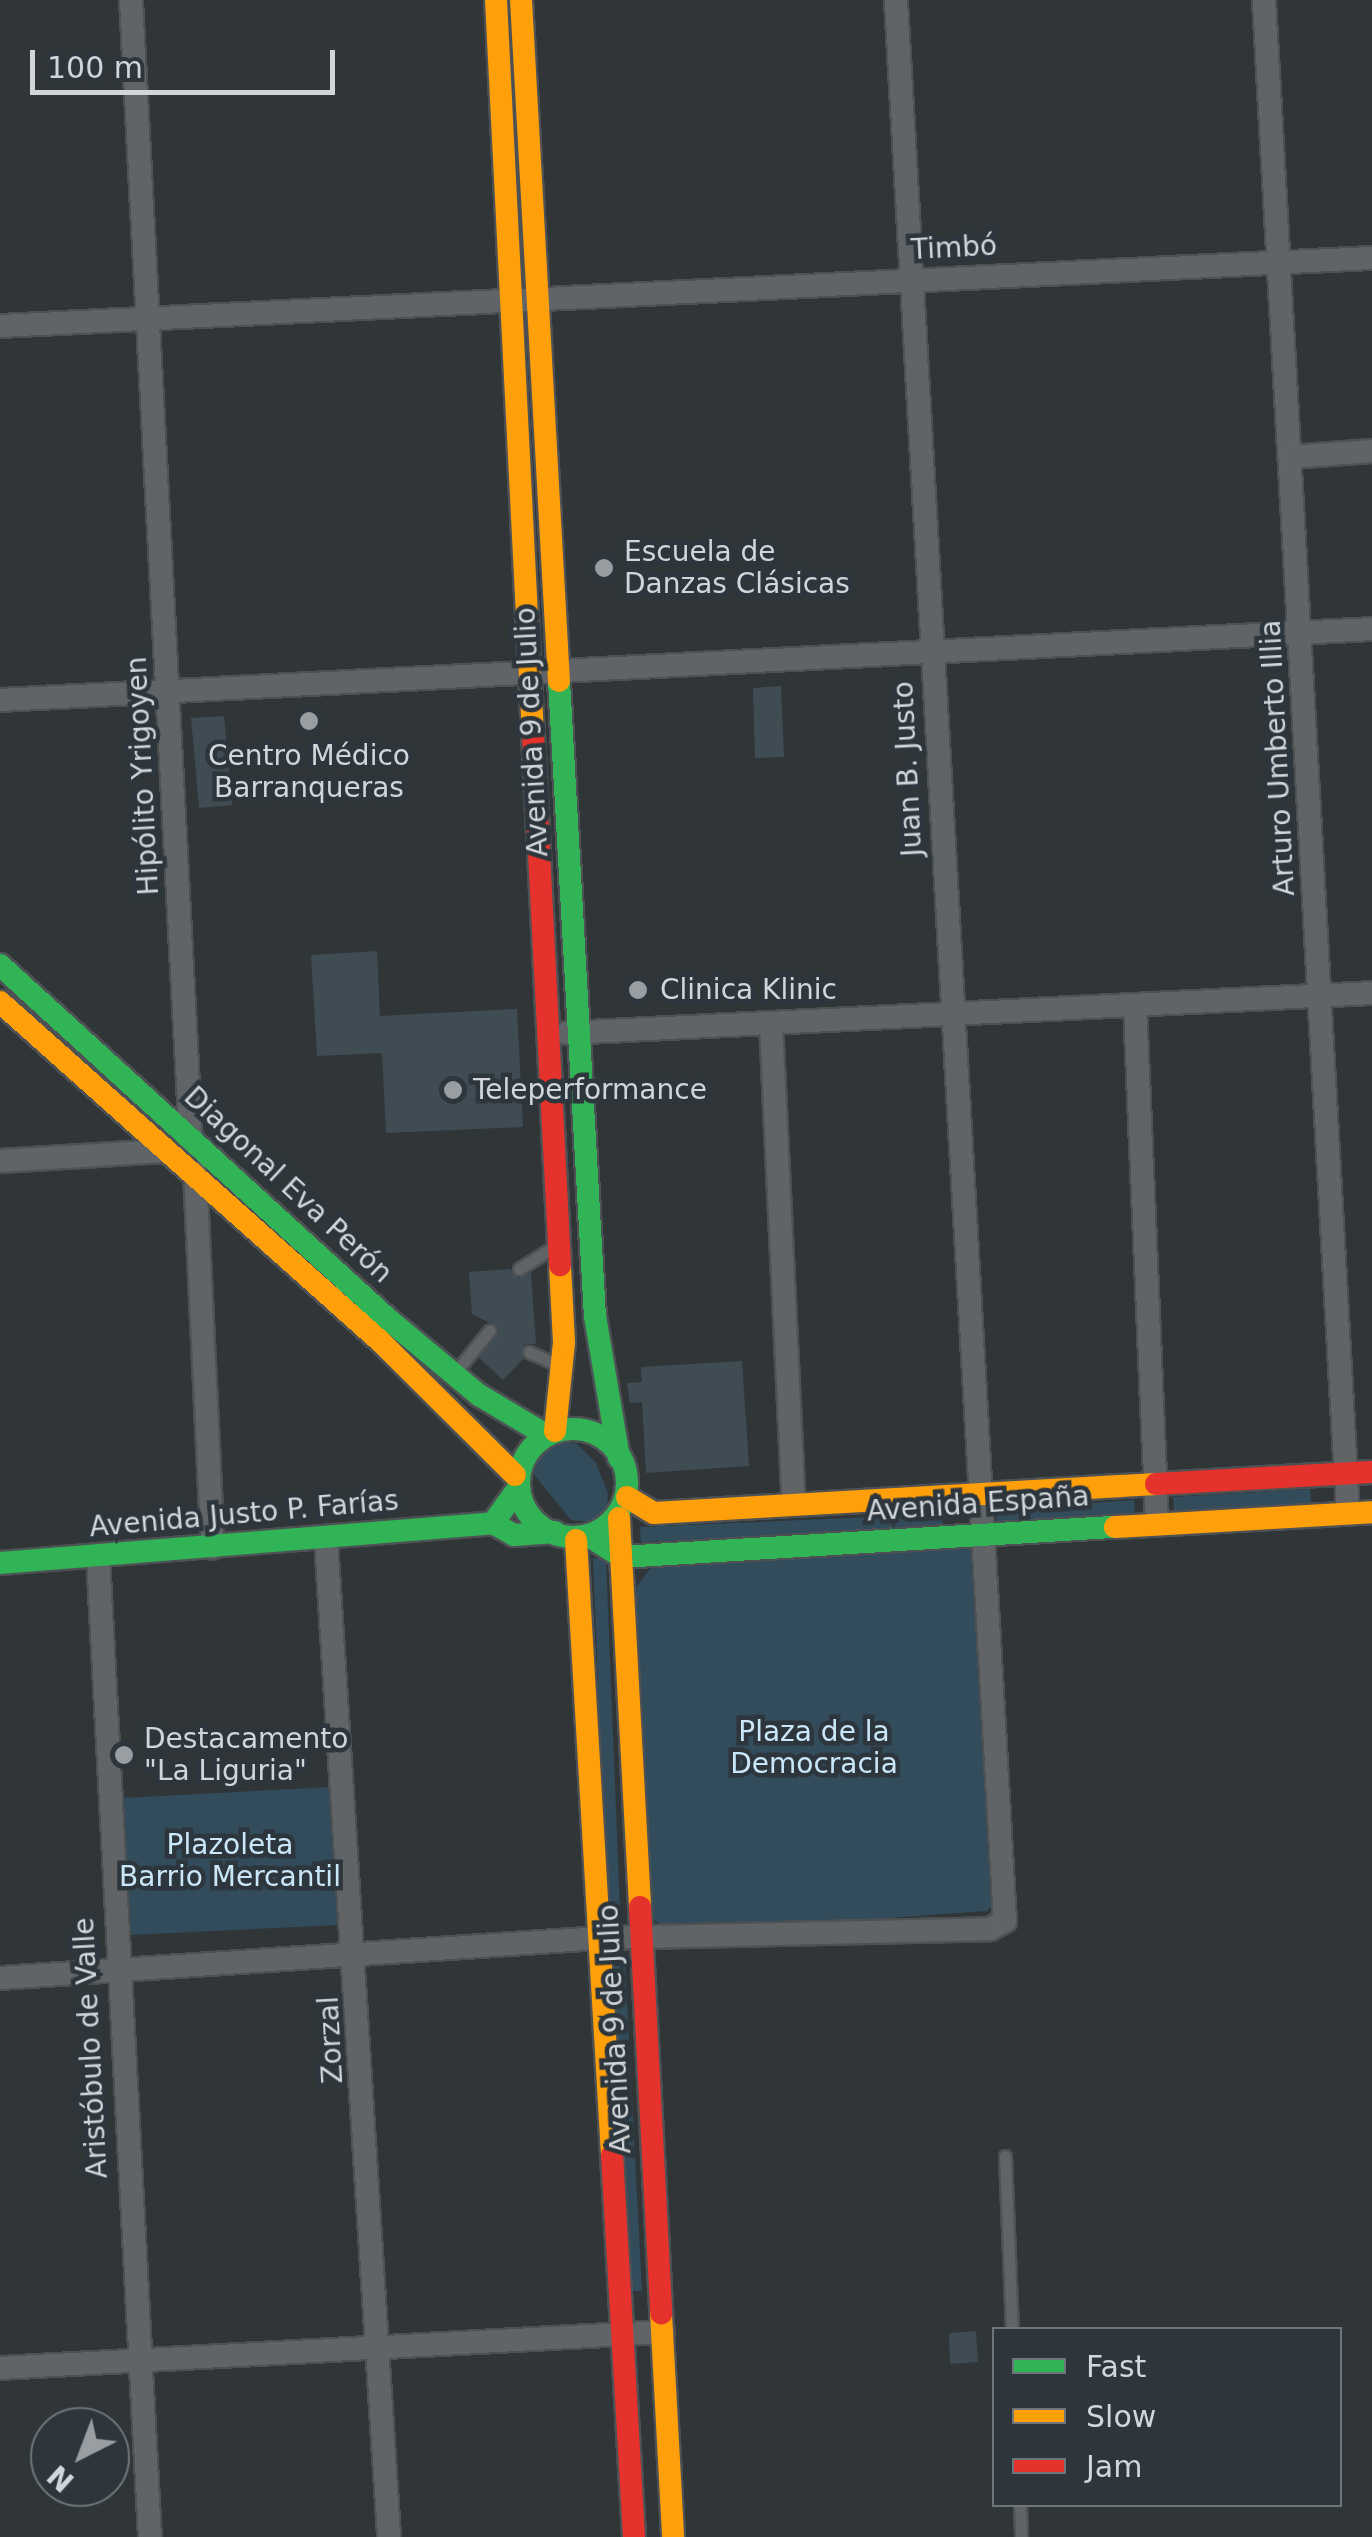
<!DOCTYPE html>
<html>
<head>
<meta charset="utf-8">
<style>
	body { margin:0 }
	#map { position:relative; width:1372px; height:2537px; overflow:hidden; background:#303538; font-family:"DejaVu Sans",sans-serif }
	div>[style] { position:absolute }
	.green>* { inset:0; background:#334c5c }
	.building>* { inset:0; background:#404c53 }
	.roads { filter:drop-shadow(2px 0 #4d5154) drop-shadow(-2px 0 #4d5154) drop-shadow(0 2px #4d5154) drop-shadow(0 -2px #4d5154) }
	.lane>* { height:11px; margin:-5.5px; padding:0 5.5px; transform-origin:5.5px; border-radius:5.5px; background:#606466 }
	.street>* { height:22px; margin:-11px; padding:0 11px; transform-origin:11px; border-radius:11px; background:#606466 }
	.fast>* { height:22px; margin:-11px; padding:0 11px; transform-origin:11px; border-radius:11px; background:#30b455 }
	.fast>.ring { margin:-11px; padding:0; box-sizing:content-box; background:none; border:22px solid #30b455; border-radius:50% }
	.slow>* { height:22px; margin:-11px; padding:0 11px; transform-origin:11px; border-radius:11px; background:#ff9f0a }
	.jam>* { height:22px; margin:-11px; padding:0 11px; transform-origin:11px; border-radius:11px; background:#e5322d }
	.dots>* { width:28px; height:28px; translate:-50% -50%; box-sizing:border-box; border:5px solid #2d363c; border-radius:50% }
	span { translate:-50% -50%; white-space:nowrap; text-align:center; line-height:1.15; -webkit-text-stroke:9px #2d363c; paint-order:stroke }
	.street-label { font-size:28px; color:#d0d6da }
	.poi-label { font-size:28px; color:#d0d6da }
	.left { translate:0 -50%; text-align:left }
	.park-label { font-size:28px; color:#cae6f9 }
	.legend { position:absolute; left:992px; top:2327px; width:350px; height:180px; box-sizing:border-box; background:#2d363c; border:2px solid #6e767b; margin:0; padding:12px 18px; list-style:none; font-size:30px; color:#d0d6da }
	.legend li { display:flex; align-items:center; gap:20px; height:50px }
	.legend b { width:50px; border:2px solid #6e767b }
	.north { position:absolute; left:30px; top:2407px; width:100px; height:100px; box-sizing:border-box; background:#2d363c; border:2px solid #6e767b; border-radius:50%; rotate:222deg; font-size:28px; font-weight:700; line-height:40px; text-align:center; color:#d0d6da }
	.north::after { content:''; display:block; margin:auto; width:35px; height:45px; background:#989ea1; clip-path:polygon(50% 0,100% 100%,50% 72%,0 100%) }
	.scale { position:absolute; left:30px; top:50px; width:305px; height:45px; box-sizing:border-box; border:5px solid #d0d6da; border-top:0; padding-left:12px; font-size:30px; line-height:35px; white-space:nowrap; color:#d0d6da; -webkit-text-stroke:8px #2d363c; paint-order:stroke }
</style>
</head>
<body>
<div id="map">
	<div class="green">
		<i style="clip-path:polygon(557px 1440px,577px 1444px,596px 1463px,608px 1493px,607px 1509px,590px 1522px,571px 1520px,532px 1472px,531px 1458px)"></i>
		<i style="clip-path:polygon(1310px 1489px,1311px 1505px,1174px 1513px,1173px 1497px)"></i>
		<i style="clip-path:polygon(1134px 1500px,1135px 1517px,997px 1525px,996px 1509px)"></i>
		<i style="clip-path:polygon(942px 1514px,943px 1529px,641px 1542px,640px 1527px)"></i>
		<i style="clip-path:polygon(971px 1548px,997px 1901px,987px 1911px,678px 1933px,652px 1919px,634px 1590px,655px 1562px)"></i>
		<i style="clip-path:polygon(593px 1558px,606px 1559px,620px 1910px,607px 1911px)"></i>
		<i style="clip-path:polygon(330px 1787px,338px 1925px,130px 1935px,122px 1798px)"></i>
		<i style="clip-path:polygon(625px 1965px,642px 2291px,629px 2291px,612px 1966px)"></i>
	</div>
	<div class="building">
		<i style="clip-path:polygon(781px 686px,784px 757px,755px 758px,753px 688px)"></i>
		<i style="clip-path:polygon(224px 716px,232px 805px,199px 808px,191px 718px)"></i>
		<i style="clip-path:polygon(377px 951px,380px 1016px,517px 1009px,523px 1127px,386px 1133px,382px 1053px,317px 1056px,311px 955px)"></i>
		<i style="clip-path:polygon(510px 1269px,518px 1278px,531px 1273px,536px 1344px,523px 1345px,523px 1359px,503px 1380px,479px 1358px,499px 1328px,472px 1314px,469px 1272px)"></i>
		<i style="clip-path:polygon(742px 1361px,749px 1466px,646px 1473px,642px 1402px,630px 1403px,627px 1383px,642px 1382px,641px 1367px)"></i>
		<i style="clip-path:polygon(976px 2331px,978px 2362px,950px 2364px,949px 2333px)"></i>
	</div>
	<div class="roads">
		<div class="lane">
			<i style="left:519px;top:1269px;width:43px;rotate:-32.6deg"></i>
			<i style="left:529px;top:1352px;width:30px;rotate:24deg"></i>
			<i style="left:458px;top:1369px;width:50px;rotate:-50.6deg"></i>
			<i style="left:1005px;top:2156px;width:174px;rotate:87.7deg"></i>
			<i style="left:1020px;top:2504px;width:33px;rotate:88deg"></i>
		</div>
		<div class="street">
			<i style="left:131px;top:0;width:1142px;rotate:86.99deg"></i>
			<i style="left:1264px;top:0;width:1516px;rotate:86.82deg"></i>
			<i style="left:0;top:326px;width:1374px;rotate:-2.84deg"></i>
			<i style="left:1290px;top:457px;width:82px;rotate:-4.2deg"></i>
			<i style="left:0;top:700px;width:1374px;rotate:-2.96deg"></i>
			<i style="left:1135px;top:1006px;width:517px;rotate:87.56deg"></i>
			<i style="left:771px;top:1023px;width:481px;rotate:87.3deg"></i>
			<i style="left:567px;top:1033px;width:806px;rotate:-2.84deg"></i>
			<i style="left:0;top:1161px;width:165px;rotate:-3.5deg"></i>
			<i style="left:195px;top:1172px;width:376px;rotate:87.3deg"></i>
			<i style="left:326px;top:1540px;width:999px;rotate:86.38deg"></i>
			<i style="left:98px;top:1556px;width:982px;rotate:86.97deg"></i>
			<i style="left:0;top:1978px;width:601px;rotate:-3.81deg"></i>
			<i style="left:600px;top:1938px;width:390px;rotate:-1.3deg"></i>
			<i style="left:990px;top:1929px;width:17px;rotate:-28deg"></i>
			<i style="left:1005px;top:1921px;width:1924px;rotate:-93.25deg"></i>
			<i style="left:0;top:2368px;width:664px;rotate:-3.11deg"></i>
		</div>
		<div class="fast">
			<i style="left:559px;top:681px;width:636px;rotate:86.76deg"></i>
			<i style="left:595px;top:1316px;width:144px;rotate:80.4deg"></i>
			<i style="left:0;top:965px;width:525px;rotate:42.38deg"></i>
			<i style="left:388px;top:1319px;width:119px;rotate:39.9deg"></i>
			<i style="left:479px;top:1395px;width:78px;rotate:30.8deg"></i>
			<i class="ring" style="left:519px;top:1429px;width:86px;height:86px"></i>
			<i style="left:493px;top:1523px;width:41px;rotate:-54deg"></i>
			<i style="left:592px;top:1538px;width:35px;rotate:33deg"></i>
			<i style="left:621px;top:1557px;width:495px;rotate:-3.5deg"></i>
			<i style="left:0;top:1563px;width:495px;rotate:-4.6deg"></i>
			<i style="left:493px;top:1523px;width:24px;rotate:30deg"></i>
			<i style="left:514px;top:1535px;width:41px;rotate:-4.2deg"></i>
		</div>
		<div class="slow">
			<i style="left:496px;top:0;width:736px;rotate:87.12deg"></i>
			<i style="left:521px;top:0;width:682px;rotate:86.81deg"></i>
			<i style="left:0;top:1002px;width:509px;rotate:41.74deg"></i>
			<i style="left:380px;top:1341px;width:190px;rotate:44.8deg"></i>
			<i style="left:555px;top:1431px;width:89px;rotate:-84.2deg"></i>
			<i style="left:564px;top:1342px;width:77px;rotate:-93deg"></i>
			<i style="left:627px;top:1497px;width:31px;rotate:31deg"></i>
			<i style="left:654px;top:1513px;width:503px;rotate:-3.31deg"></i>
			<i style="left:619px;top:1518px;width:390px;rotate:86.9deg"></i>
			<i style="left:1115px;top:1527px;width:257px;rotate:-3.3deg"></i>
			<i style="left:576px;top:1540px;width:616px;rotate:86.65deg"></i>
			<i style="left:661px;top:2313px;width:224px;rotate:86.9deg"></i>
		</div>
		<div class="jam">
			<i style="left:533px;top:735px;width:531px;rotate:87.08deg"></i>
			<i style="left:1156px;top:1484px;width:216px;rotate:-3.2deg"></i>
			<i style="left:640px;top:1907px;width:407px;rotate:87deg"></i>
			<i style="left:612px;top:2155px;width:383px;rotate:86.7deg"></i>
		</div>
	</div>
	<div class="dots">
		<i style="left:604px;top:568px;background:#989ea1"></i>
		<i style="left:309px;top:721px;background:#989ea1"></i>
		<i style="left:638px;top:990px;background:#989ea1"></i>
		<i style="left:453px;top:1090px;background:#989ea1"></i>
		<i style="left:124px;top:1755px;background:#989ea1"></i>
	</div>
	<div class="street-label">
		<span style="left:954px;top:248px;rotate:-3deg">Timbó</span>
		<span style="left:532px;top:732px;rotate:-93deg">Avenida 9 de Julio</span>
		<span style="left:1278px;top:758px;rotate:-93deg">Arturo Umberto Illia</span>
		<span style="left:908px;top:769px;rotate:-93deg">Juan B. Justo</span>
		<span style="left:143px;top:776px;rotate:-93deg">Hipólito Yrigoyen</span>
		<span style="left:288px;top:1185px;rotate:43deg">Diagonal Eva Perón</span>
		<span style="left:978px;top:1504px;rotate:-4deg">Avenida España</span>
		<span style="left:244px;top:1514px;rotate:-5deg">Avenida Justo P. Farías</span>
		<span style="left:615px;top:2029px;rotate:-93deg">Avenida 9 de Julio</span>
		<span style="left:331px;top:2040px;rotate:-93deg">Zorzal</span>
		<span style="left:91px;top:2048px;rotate:-93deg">Aristóbulo de Valle</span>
	</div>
	<div class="poi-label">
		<span class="left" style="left:624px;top:568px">Escuela de<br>Danzas Clásicas</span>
		<span style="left:309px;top:772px">Centro Médico<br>Barranqueras</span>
		<span class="left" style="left:660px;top:990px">Clinica Klinic</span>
		<span class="left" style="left:473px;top:1090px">Teleperformance</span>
		<span class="left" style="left:144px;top:1755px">Destacamento<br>"La Liguria"</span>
	</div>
	<div class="park-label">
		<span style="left:814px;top:1748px">Plaza de la<br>Democracia</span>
		<span style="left:230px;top:1861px">Plazoleta<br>Barrio Mercantil</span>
	</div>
	<ul class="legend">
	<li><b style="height:12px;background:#30b455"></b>Fast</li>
	<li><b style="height:12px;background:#ff9f0a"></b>Slow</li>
	<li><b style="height:12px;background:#e5322d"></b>Jam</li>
	</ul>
	<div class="north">N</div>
	<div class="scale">100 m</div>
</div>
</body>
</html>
